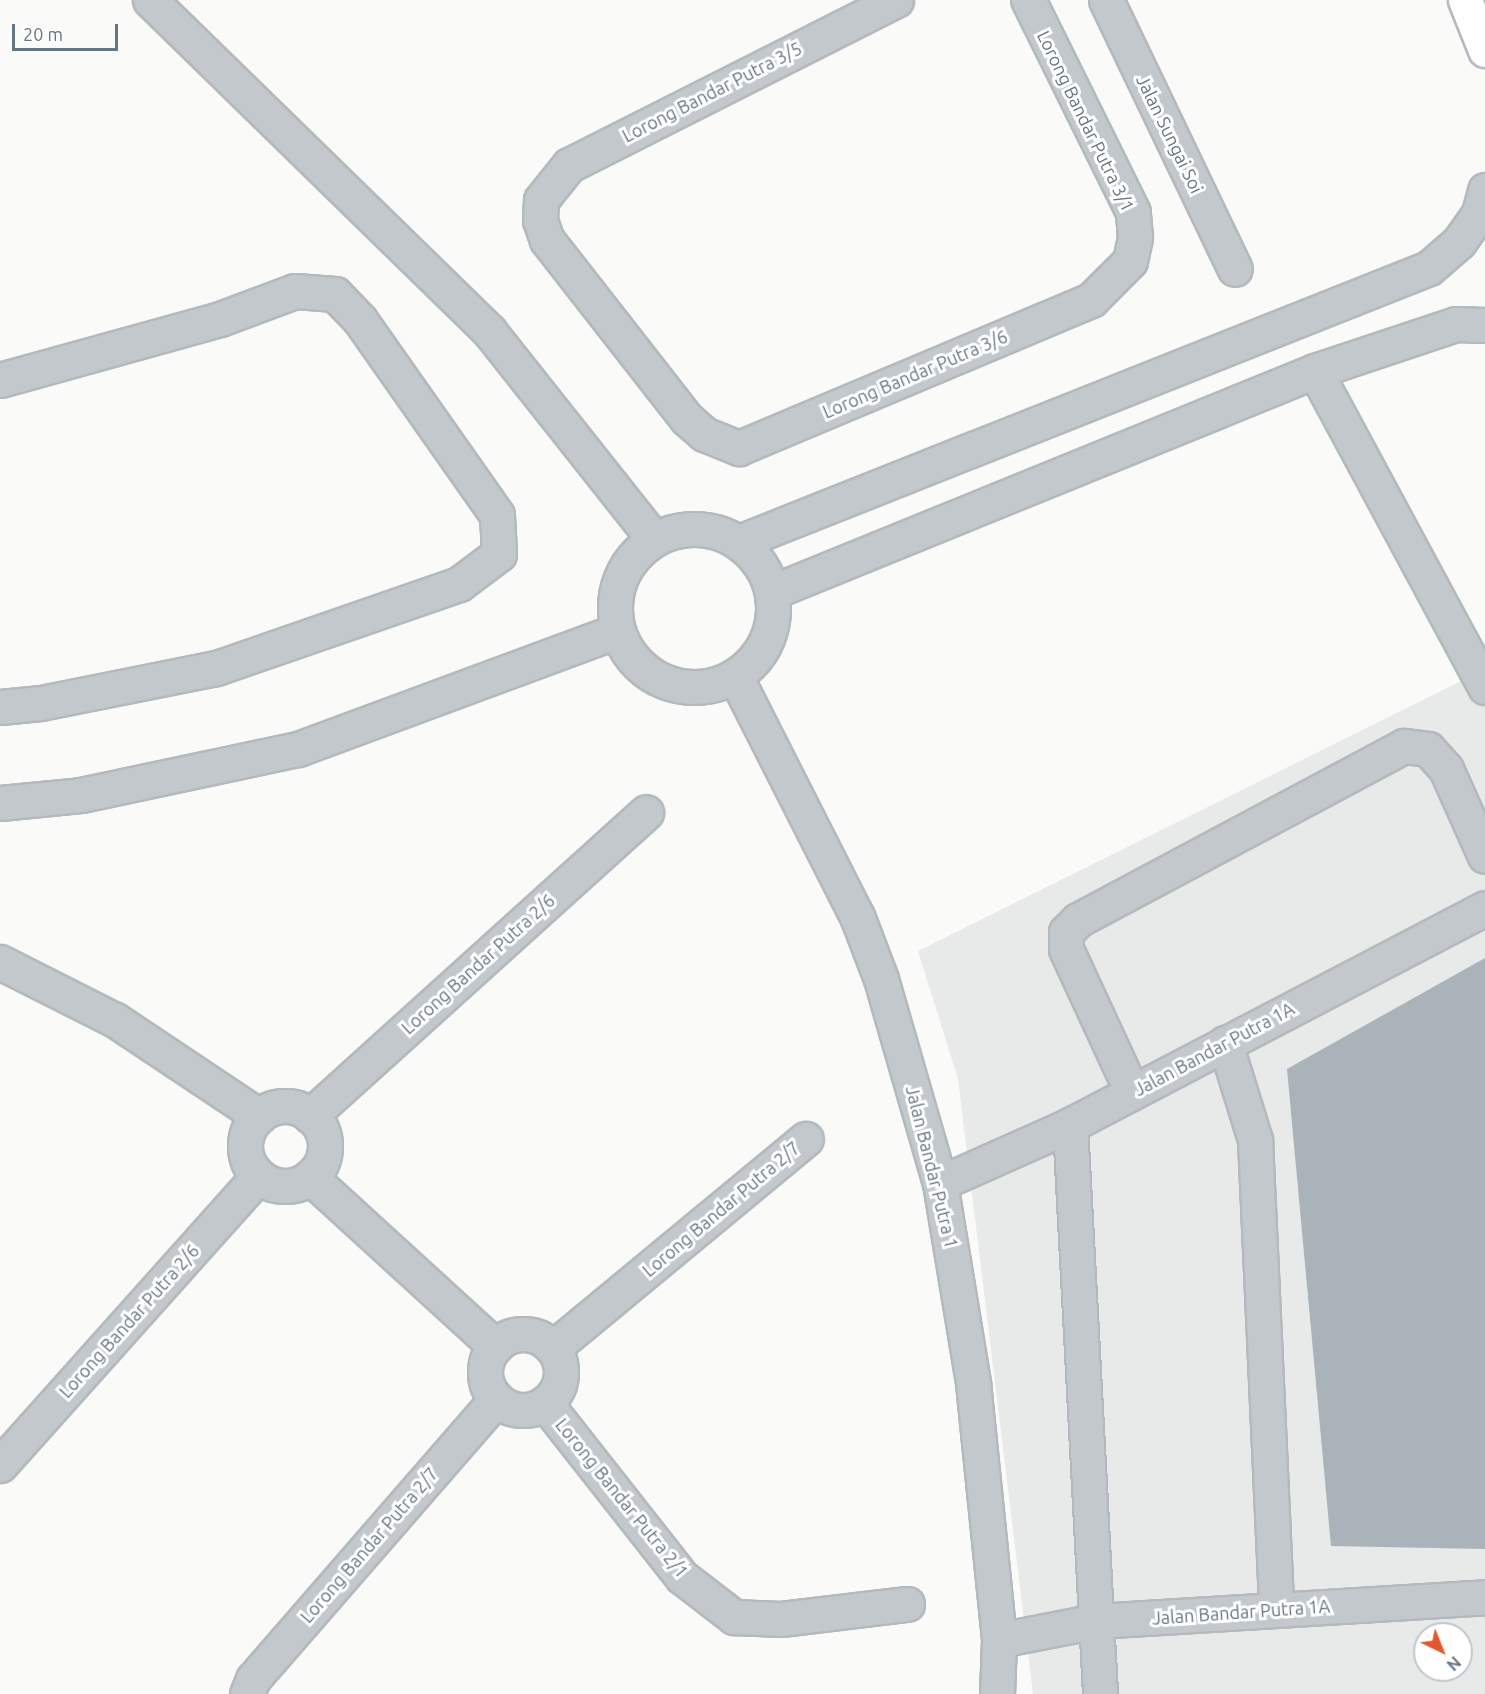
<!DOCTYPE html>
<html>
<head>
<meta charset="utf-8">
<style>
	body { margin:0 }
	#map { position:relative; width:1485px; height:1694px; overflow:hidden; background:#fafaf8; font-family:Ubuntu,sans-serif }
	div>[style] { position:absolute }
	.built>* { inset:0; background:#e8e9e9 }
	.building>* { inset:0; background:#aab3b9 }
	.roads { filter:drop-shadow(2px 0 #b4b9bd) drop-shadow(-2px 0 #b4b9bd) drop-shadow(0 2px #b4b9bd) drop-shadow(0 -2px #b4b9bd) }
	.minor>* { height:33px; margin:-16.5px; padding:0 16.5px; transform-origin:16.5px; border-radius:16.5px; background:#c3c8cc }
	.minor>.ring { margin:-16.5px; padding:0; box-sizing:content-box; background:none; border:33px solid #c3c8cc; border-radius:50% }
	.highway>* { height:33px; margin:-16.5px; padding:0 16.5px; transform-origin:16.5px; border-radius:16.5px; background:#fff }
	span { translate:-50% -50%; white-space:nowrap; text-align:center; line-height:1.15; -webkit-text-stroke:6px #fff; paint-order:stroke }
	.street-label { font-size:18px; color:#657683 }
	.north { position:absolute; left:1413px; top:1622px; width:60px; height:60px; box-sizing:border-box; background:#fff; border:2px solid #c1c8cd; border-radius:50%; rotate:137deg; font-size:16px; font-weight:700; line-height:24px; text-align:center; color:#657683 }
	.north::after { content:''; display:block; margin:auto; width:21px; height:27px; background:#e4572e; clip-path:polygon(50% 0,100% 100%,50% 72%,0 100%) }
	.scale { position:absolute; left:12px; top:24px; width:106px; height:27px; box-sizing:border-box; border:3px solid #657683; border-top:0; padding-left:8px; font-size:18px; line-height:21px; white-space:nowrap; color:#657683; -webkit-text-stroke:4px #fff; paint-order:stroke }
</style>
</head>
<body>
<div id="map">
	<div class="built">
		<i style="clip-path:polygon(evenodd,1485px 669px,1485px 1694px,1033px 1694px,958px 1079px,918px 951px,1485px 669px,1425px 1634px,1461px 1634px,1461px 1670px,1425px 1670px,1425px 1634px)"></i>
	</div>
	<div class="building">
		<i style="clip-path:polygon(1485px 958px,1485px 1549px,1331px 1546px,1287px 1069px)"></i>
	</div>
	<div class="roads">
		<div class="minor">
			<i style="left:150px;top:0;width:474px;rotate:44.3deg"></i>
			<i style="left:489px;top:331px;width:265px;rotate:51.6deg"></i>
			<i style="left:896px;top:0;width:366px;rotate:153.2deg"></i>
			<i style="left:569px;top:165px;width:45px;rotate:128.7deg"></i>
			<i style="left:541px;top:200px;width:20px;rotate:93deg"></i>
			<i style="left:540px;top:220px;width:21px;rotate:71deg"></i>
			<i style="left:547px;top:240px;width:227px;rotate:52deg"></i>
			<i style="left:687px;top:419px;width:23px;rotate:41deg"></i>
			<i style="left:704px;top:434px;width:38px;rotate:22deg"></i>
			<i style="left:739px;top:448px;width:382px;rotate:-22.8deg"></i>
			<i style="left:1091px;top:300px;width:55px;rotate:-45deg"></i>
			<i style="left:1130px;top:261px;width:25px;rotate:-78deg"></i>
			<i style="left:1135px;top:237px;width:25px;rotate:-95deg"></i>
			<i style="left:1133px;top:212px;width:237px;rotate:-116.3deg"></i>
			<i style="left:1106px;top:0;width:298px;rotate:64.4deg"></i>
			<i style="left:1315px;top:371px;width:359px;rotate:61.7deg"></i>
			<i style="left:0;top:380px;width:228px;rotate:-15.5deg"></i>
			<i style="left:220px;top:319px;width:80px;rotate:-20.5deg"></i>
			<i style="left:295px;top:291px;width:40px;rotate:4.3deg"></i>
			<i style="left:335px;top:294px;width:36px;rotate:46deg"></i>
			<i style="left:360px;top:320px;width:238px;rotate:54.9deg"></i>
			<i style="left:497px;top:515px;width:39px;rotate:87deg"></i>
			<i style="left:499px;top:554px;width:50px;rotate:143.1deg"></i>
			<i style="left:459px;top:584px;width:257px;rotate:160.9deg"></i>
			<i style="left:216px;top:668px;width:178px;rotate:168.7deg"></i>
			<i style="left:41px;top:703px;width:41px;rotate:174.4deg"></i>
			<i class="ring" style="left:615px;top:529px;width:125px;height:125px"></i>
			<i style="left:739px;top:542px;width:742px;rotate:-21.66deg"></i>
			<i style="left:1429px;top:268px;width:40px;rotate:-41deg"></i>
			<i style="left:1459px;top:242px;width:35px;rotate:-55deg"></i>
			<i style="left:1479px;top:213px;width:24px;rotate:-75deg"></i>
			<i style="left:772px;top:592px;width:586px;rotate:-22.15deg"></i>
			<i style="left:1315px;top:371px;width:149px;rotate:-18.4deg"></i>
			<i style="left:1456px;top:324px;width:29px;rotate:2deg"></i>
			<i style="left:735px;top:676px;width:269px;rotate:63.1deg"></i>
			<i style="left:857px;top:916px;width:67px;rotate:69.1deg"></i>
			<i style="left:881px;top:979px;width:212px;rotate:73.9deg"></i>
			<i style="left:940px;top:1183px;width:203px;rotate:80.6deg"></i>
			<i style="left:973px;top:1383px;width:258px;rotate:84.2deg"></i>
			<i style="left:999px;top:1640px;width:54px;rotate:92.1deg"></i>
			<i style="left:0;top:803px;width:81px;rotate:-5.6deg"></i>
			<i style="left:81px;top:795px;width:222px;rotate:-12deg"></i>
			<i style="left:298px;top:749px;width:340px;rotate:-20.3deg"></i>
			<i style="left:0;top:962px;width:129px;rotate:26.8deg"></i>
			<i style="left:115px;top:1020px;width:173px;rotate:33.7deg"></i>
			<i style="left:1225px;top:1043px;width:102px;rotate:72.8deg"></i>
			<i style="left:1255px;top:1140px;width:470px;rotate:87.4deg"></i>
			<i style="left:1132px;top:1092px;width:157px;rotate:-114.8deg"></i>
			<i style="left:1066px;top:949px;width:17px;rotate:-90deg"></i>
			<i style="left:1066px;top:932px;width:17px;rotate:-45deg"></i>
			<i style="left:1078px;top:920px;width:370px;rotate:-28.1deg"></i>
			<i style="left:1404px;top:746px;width:24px;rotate:7deg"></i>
			<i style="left:1428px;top:749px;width:27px;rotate:48deg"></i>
			<i style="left:1446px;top:769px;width:95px;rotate:65.9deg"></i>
			<i class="ring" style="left:245px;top:1106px;width:47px;height:47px"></i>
			<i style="left:310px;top:1116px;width:453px;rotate:-42.1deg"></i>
			<i style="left:1070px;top:1125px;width:570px;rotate:86.98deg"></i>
			<i style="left:310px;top:1177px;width:251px;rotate:42.4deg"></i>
			<i style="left:940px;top:1183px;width:142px;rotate:-24deg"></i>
			<i style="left:1070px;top:1125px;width:468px;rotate:-27.6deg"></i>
			<i class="ring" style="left:485px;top:1334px;width:43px;height:43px"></i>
			<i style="left:553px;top:1348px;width:328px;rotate:-39.6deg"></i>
			<i style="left:545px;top:1403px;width:221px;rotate:51.8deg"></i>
			<i style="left:682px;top:1577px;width:66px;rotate:37.6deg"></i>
			<i style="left:734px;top:1617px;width:47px;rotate:2.4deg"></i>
			<i style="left:781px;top:1619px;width:127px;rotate:-6.8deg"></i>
			<i style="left:0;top:1465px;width:387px;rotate:-48.2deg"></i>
			<i style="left:999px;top:1640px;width:99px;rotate:-11.1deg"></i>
			<i style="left:1096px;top:1621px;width:390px;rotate:-3.5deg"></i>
			<i style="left:247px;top:1694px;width:16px;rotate:-68deg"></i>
			<i style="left:253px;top:1679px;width:371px;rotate:-49deg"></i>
		</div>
		<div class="highway">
			<i style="left:1465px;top:0;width:54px;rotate:68.2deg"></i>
		</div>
	</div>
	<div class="street-label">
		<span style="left:712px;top:92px;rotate:-27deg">Lorong Bandar Putra 3/5</span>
		<span style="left:1086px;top:121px;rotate:64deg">Lorong Bandar Putra 3/1</span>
		<span style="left:1170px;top:134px;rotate:64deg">Jalan Sungai Soi</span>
		<span style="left:915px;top:374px;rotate:-23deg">Lorong Bandar Putra 3/6</span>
		<span style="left:478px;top:964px;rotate:-42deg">Lorong Bandar Putra 2/6</span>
		<span style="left:1214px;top:1049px;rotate:-28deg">Jalan Bandar Putra 1A</span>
		<span style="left:932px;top:1167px;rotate:76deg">Jalan Bandar Putra 1</span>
		<span style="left:721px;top:1209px;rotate:-40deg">Lorong Bandar Putra 2/7</span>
		<span style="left:129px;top:1321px;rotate:-48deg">Lorong Bandar Putra 2/6</span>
		<span style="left:622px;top:1498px;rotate:51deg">Lorong Bandar Putra 2/1</span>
		<span style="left:369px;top:1545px;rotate:-49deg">Lorong Bandar Putra 2/7</span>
		<span style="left:1241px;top:1612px;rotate:-4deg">Jalan Bandar Putra 1A</span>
	</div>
	<div class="north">N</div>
	<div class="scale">20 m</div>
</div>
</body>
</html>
